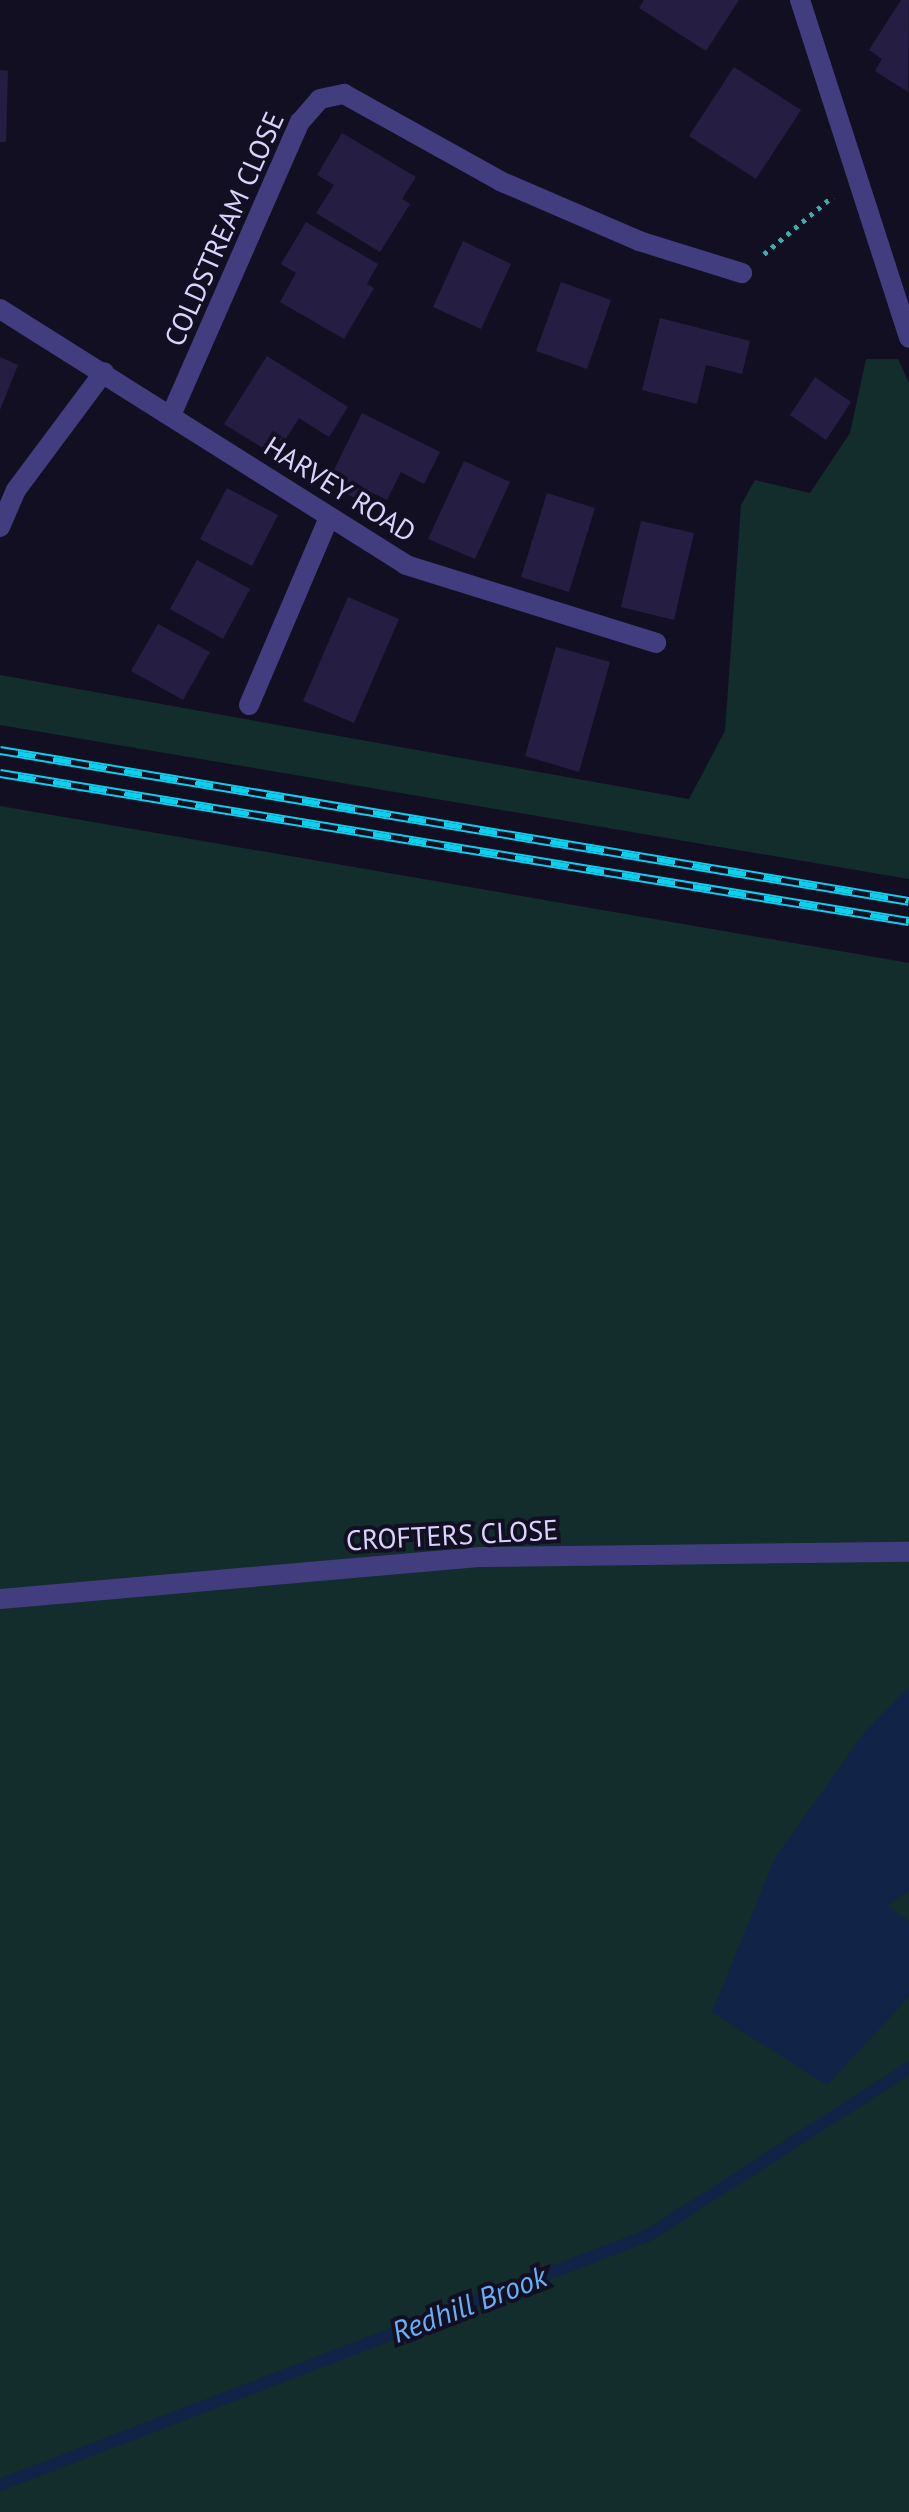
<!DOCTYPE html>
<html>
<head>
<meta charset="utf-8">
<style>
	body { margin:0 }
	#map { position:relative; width:909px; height:2512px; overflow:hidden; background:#130f23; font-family:"PT Sans",sans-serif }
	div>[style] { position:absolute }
	.green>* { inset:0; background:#132d2d }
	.water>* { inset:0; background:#112346 }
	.stream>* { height:12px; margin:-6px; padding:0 6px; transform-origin:6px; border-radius:6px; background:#112346 }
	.building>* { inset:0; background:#261d43 }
	.path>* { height:5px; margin-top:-2.5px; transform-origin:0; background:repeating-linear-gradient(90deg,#36afac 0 4px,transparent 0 10px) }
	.lane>* { height:20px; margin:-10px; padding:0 10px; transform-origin:10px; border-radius:10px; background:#423d7f }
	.street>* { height:20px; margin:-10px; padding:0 10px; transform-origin:10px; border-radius:10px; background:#423d7f }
	.rail>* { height:9px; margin-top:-4.5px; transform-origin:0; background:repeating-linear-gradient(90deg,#130f23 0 18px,#0dd0ef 0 36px); box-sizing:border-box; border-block:2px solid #0dd0ef }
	span { translate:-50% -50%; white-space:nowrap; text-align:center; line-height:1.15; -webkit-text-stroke:8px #130f23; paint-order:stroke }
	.street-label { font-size:28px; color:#dad4fd }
	.water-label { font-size:30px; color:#68aff7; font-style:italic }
</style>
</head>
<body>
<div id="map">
	<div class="green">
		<i style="clip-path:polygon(866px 359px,898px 359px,909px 383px,909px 879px,0 725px,0 675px,689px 799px,725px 731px,741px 505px,755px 480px,810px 493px,850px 433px)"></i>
		<i style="clip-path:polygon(0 806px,909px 963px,909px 2512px,0 2512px)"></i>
	</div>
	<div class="water">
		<i style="clip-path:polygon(909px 1687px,909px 1890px,887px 1906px,909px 1921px,909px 1997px,827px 2085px,712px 2012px,775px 1858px,864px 1733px)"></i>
	</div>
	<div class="stream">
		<i style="left:0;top:2485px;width:695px;rotate:-21.07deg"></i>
		<i style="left:649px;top:2235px;width:309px;rotate:-32.7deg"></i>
	</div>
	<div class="building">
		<i style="clip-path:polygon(644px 0,739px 0,706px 51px,639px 8px)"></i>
		<i style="clip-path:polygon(901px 0,909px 0,908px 92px,875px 71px,882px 59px,869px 50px)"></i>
		<i style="clip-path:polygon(734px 67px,801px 110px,756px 179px,689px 136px)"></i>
		<i style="clip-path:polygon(0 70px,8px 71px,6px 142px,0 142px)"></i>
		<i style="clip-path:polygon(342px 133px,416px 177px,402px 199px,410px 204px,380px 252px,316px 213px,334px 185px,317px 175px)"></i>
		<i style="clip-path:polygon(306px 222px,378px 264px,367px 284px,374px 288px,344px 339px,280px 302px,296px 273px,281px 264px)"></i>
		<i style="clip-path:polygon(463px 241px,511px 264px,481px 329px,433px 307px)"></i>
		<i style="clip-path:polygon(561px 282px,611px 300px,587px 369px,536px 351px)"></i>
		<i style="clip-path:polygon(660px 318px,750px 341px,742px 374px,706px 365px,697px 404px,642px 390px)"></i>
		<i style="clip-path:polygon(267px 356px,348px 407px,329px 437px,299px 418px,283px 443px,274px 437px,266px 450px,224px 424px)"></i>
		<i style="clip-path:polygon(0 357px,18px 365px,0 410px)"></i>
		<i style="clip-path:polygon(815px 377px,851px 402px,826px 440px,790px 415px)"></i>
		<i style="clip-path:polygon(362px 413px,440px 452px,424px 484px,401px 472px,387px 500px,373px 493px,367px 504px,327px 484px)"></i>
		<i style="clip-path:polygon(464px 461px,510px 482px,475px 559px,428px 539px)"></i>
		<i style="clip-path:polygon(227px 488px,278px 515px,252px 566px,200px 539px)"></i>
		<i style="clip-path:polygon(547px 493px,595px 508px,569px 592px,521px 577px)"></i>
		<i style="clip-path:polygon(641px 521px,694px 533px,674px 620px,621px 607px)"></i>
		<i style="clip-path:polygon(197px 560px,250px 589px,223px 639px,170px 609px)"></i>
		<i style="clip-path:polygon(348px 597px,399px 619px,354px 723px,303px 701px)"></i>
		<i style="clip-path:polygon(158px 624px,210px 652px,183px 700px,131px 671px)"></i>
		<i style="clip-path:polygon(556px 647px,610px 662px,579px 772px,525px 756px)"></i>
	</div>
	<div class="path">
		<i style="left:764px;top:254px;width:90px;rotate:-40deg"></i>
	</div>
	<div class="lane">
		<i style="left:0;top:1599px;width:483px;rotate:-5deg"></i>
		<i style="left:481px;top:1557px;width:428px;rotate:-0.7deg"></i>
	</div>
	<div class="street">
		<i style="left:800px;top:0;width:355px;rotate:72.1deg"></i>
		<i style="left:0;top:309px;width:480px;rotate:32.2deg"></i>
		<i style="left:406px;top:565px;width:262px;rotate:17.3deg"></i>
		<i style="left:172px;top:413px;width:318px;rotate:-66.3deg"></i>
		<i style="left:300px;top:122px;width:30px;rotate:-49deg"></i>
		<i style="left:320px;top:99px;width:25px;rotate:-12deg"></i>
		<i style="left:344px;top:94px;width:179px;rotate:29.1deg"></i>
		<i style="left:500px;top:181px;width:151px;rotate:23.3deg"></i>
		<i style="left:639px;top:241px;width:108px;rotate:17.3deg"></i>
		<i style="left:0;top:527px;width:40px;rotate:-66.6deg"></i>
		<i style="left:16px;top:490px;width:147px;rotate:-53.3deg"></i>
		<i style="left:249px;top:705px;width:201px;rotate:-66.9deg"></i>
	</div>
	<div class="rail">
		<i style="left:0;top:750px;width:921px;rotate:9.43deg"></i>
		<i style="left:0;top:773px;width:921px;rotate:9.25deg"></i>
	</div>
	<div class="street-label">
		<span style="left:224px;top:229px;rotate:-66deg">COLDSTREAM CLOSE</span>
		<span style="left:340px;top:489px;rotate:32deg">HARVEY ROAD</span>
		<span style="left:452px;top:1535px;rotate:-3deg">CROFTERS CLOSE</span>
	</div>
	<div class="water-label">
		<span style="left:469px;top:2304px;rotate:-21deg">Redhill Brook</span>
	</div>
</div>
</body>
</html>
